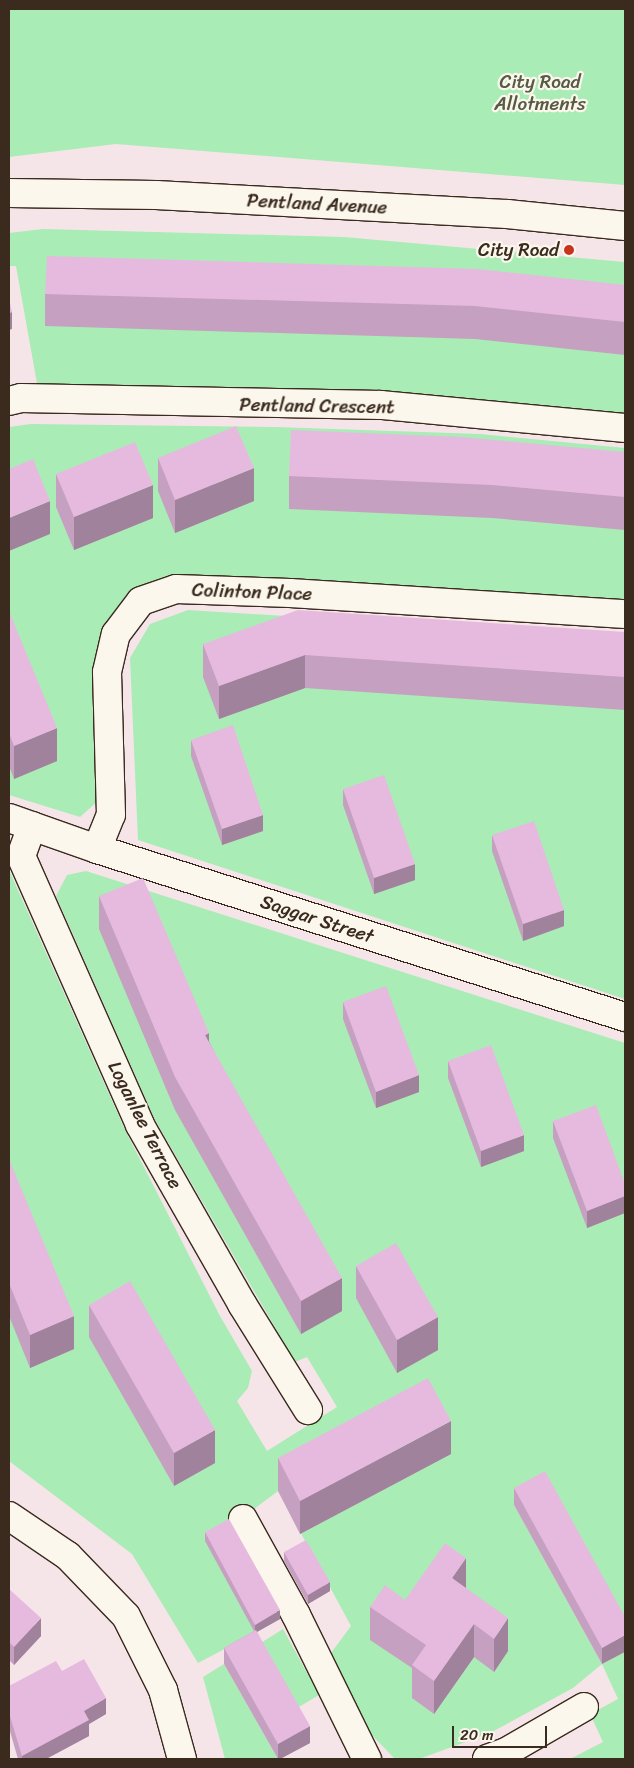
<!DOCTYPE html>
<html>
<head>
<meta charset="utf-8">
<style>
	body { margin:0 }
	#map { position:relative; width:634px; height:1768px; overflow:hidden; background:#f5e5e8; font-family:Sriracha,sans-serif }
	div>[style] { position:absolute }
	.green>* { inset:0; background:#aaecb5 }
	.roads { filter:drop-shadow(1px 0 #3b2a1e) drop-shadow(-1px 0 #3b2a1e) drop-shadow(0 1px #3b2a1e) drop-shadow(0 -1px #3b2a1e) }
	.minor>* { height:28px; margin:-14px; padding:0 14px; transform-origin:14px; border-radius:14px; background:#fbf7ec }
	.wall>* { inset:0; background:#c6a0c0 }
	.shaded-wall>* { inset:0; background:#a1829c }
	.building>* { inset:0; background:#e6badf }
	.dots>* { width:14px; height:14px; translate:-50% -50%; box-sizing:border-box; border:2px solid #fbf7ec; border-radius:50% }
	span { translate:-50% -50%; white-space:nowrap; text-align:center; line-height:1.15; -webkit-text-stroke:4.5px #fbf7ec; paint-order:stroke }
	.park-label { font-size:19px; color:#575a44 }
	.street-label { font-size:19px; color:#3b2a1e }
	.poi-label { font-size:19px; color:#3b2a1e }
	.right { translate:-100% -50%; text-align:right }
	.frame { position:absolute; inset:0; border:10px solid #3b2a1e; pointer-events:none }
	.scale { position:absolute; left:452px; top:1726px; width:95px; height:22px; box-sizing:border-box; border:2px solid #3b2a1e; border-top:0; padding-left:6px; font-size:15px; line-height:18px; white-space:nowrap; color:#3b2a1e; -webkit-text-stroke:4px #fbf7ec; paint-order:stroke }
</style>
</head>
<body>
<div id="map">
	<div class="green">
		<i style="clip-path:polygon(9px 9px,625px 9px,625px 185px,116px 144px,9px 157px)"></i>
		<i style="clip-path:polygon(43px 229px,344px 237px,625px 262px,625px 414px,408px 396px,38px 389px,16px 266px,9px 266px,9px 233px)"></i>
		<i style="clip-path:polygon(31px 424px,276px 427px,480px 434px,625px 448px,625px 603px,180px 577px,155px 581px,132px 596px,99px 800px,80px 817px,9px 795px,9px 427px)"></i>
		<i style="clip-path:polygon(188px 610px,625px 637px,625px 999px,138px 840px,130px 658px,150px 624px)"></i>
		<i style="clip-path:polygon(9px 870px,126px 1132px,220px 1316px,252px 1371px,248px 1388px,237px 1401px,267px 1451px,337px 1407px,307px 1357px,295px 1362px,154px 1118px,56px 896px,67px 875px,86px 871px,625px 1043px,625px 1634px,514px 1505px,602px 1664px,625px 1652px,625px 1759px,570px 1759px,603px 1742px,590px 1714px,618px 1699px,602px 1664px,573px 1688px,490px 1733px,419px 1759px,394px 1758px,370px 1733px,328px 1657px,351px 1626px,278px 1491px,229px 1528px,255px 1633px,198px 1663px,132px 1554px,9px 1461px)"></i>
		<i style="clip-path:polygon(283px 1629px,319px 1695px,292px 1711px,256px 1646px)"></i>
		<i style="clip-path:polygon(224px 1664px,278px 1759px,225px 1759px,203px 1677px)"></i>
	</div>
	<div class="roads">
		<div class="minor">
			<i style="left:9px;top:193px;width:147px;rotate:0.8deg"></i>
			<i style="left:156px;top:195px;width:352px;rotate:3.1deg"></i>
			<i style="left:507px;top:214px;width:119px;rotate:5.8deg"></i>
			<i style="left:9px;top:401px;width:12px;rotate:-14deg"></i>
			<i style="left:21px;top:398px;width:360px;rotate:1.1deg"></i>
			<i style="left:381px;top:405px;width:245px;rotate:5.4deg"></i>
			<i style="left:9px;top:818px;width:93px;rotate:19.4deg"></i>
			<i style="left:97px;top:849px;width:554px;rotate:17.65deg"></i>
			<i style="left:32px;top:826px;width:32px;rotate:110deg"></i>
			<i style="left:21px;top:856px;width:294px;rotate:66.1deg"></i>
			<i style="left:140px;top:1125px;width:206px;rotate:60.3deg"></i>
			<i style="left:242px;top:1304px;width:125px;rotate:58.1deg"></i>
			<i style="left:97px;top:849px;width:37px;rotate:-68deg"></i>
			<i style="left:111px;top:815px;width:143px;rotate:-91.6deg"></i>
			<i style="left:107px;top:672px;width:39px;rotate:-77deg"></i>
			<i style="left:116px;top:634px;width:41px;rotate:-52.9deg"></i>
			<i style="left:141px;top:601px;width:37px;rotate:-19deg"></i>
			<i style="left:176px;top:589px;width:114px;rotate:2deg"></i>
			<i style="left:290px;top:593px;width:336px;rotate:3.6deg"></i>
			<i style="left:9px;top:1516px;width:71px;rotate:34.1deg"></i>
			<i style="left:68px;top:1556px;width:83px;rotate:46deg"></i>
			<i style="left:126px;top:1616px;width:83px;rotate:63.4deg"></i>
			<i style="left:163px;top:1690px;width:72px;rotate:74.6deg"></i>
			<i style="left:243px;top:1519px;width:110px;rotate:61.1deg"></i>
			<i style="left:296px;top:1615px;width:161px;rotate:63.8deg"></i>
			<i style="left:487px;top:1759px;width:20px;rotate:-20deg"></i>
			<i style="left:506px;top:1752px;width:90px;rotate:-30deg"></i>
		</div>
	</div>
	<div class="wall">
		<i style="clip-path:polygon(625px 285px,625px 355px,475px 339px,45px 326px,45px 294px)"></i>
		<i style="clip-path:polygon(625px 452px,625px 530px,492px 518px,289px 509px,289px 476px)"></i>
		<i style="clip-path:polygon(158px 458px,254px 501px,175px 533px,158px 491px)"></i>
		<i style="clip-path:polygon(56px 474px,153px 518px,74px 550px,56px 507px)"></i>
		<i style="clip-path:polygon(9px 611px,57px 761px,14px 779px,9px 766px)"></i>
		<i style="clip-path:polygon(625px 632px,625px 710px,305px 688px,219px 719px,203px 677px,203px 644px)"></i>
		<i style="clip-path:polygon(191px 740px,263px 831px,222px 845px,191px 756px)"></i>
		<i style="clip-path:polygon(343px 789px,415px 880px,374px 894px,343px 805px)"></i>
		<i style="clip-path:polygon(492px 835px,564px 926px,523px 941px,492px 851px)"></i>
		<i style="clip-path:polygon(99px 896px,209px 1041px,342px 1311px,301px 1334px,175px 1110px,99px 929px)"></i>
		<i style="clip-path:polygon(343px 1002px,419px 1092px,376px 1108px,343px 1019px)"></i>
		<i style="clip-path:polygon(448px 1061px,524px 1151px,481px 1167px,448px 1078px)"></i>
		<i style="clip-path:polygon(553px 1121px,625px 1184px,625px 1213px,587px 1228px,553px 1138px)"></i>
		<i style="clip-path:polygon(9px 1159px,74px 1349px,30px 1368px,9px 1316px)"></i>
		<i style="clip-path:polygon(356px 1266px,438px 1350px,397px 1373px,356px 1298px)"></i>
		<i style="clip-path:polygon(89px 1305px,215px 1463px,174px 1486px,89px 1337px)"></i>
		<i style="clip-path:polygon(451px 1454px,300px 1534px,278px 1491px,278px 1458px)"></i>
		<i style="clip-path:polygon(514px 1488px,625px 1617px,602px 1664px,514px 1505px)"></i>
		<i style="clip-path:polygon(205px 1532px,280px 1619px,257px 1632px,310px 1743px,280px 1759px,278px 1759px,224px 1664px,224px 1648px,254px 1631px,205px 1541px)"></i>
		<i style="clip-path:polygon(284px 1552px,330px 1591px,308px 1604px,284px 1561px)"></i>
		<i style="clip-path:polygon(9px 1589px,41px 1636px,14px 1665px,9px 1660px)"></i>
		<i style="clip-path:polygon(466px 1589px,508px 1651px,494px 1672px,474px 1657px,434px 1714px,412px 1698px,412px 1668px,370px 1640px,370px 1607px)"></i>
		<i style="clip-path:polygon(62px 1671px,106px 1714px,89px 1724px,89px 1736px,46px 1759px,18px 1759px,9px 1728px,9px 1686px)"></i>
	</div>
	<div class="shaded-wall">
		<i style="clip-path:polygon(12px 312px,12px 329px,9px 330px,9px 313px)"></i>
		<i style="clip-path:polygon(254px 468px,254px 501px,175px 533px,175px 500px)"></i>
		<i style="clip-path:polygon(153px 485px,153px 518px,74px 550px,74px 517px)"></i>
		<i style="clip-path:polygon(50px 501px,50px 534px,9px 551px,9px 518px)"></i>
		<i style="clip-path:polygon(305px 655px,305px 688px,219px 719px,219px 686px)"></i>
		<i style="clip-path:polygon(57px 728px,57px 761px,14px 779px,14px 746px)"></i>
		<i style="clip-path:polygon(263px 815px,263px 831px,222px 845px,222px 829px)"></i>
		<i style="clip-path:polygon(415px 864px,415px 880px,374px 894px,374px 878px)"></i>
		<i style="clip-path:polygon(564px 910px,564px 926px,523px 941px,523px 924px)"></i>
		<i style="clip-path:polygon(209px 1033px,209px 1066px,205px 1035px)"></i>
		<i style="clip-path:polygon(419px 1075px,419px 1092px,376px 1108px,376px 1092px)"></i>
		<i style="clip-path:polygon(524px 1135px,524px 1151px,481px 1167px,481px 1151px)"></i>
		<i style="clip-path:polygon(625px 1196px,625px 1213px,587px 1228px,587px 1211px)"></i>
		<i style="clip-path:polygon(342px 1278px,342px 1311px,301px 1334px,301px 1301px)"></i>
		<i style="clip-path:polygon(74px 1316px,74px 1349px,30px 1368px,30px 1335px)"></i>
		<i style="clip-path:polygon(438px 1317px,438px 1350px,397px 1373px,397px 1340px)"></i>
		<i style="clip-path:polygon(451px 1421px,451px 1454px,300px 1534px,300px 1501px)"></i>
		<i style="clip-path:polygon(215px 1430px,215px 1463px,174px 1486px,174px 1453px)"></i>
		<i style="clip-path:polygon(466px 1558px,466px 1591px,452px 1578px)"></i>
		<i style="clip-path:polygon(330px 1582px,330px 1591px,308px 1604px,308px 1595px)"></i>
		<i style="clip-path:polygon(280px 1610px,280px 1619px,255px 1633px,255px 1625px)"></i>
		<i style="clip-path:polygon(41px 1618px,41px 1636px,14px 1665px,14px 1647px)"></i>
		<i style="clip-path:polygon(508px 1618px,508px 1651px,494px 1672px,494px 1639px)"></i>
		<i style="clip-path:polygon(474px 1624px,474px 1657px,434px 1714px,434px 1681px)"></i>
		<i style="clip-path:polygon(625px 1635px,625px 1652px,602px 1664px,602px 1648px)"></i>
		<i style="clip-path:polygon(106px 1698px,106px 1714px,89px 1724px,89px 1736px,46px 1759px,22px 1759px,22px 1756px,84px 1711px)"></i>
		<i style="clip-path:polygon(310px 1726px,310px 1743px,280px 1759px,278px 1759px,278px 1744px)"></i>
	</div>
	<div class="building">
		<i style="clip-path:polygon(47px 256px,478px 269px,625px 285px,625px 322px,475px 306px,45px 294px)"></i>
		<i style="clip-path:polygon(9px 298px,12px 312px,9px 313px)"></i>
		<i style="clip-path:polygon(236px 426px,254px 468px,175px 500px,158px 458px)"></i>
		<i style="clip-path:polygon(291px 430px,462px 437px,625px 452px,625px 497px,492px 485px,289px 476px)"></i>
		<i style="clip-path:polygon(135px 442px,153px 485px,74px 517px,56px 474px)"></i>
		<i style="clip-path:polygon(33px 459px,50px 501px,9px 518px,9px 469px)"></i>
		<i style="clip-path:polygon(298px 610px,625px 632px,625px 677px,305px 655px,219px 686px,203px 644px)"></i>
		<i style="clip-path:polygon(9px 611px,57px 728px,14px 746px,9px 733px)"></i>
		<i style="clip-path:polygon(233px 725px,263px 815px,222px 829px,191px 740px)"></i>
		<i style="clip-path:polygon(384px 775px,415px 864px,374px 878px,343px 789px)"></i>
		<i style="clip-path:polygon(534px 821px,564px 910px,523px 924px,492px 835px)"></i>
		<i style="clip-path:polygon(143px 878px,209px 1033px,205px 1035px,342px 1278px,301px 1301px,175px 1077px,99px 896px)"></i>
		<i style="clip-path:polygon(386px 986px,419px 1075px,376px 1092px,343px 1002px)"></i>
		<i style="clip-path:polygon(491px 1045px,524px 1135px,481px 1151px,448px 1061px)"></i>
		<i style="clip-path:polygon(596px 1105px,625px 1184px,625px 1196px,587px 1211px,553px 1121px)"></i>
		<i style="clip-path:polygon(9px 1159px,74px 1316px,30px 1335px,9px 1283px)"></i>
		<i style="clip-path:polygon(396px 1243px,438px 1317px,397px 1340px,356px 1266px)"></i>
		<i style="clip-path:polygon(130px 1281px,215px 1430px,174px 1453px,89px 1305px)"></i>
		<i style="clip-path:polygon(428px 1378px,451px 1421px,300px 1501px,278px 1458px)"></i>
		<i style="clip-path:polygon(545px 1471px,625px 1617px,625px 1635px,602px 1648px,514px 1488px)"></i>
		<i style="clip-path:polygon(229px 1519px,280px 1610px,255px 1625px,205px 1532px)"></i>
		<i style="clip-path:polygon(306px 1540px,330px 1582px,308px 1595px,284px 1552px)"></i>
		<i style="clip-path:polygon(445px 1543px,466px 1558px,452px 1578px,508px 1618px,494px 1639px,474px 1624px,434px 1681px,412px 1665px,426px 1645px,370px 1607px,385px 1585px,405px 1600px)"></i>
		<i style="clip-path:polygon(9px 1589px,41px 1618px,14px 1647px,9px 1642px)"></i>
		<i style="clip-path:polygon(256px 1630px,310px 1726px,278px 1744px,224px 1648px)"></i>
		<i style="clip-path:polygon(84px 1659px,106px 1698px,84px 1711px,89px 1720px,22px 1756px,9px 1713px,9px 1686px,56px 1661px,62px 1671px)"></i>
	</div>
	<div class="dots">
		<i style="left:569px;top:250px;background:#c8321e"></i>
	</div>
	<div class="park-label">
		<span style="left:540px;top:93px">City Road<br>Allotments</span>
	</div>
	<div class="street-label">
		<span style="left:317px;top:204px;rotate:3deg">Pentland Avenue</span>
		<span style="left:317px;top:406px;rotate:1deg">Pentland Crescent</span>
		<span style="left:252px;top:592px;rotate:2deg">Colinton Place</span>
		<span style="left:317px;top:919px;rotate:18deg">Saggar Street</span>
		<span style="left:145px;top:1125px;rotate:63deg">Loganlee Terrace</span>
	</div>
	<div class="poi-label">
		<span class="right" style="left:559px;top:250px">City Road</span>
	</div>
	<div class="frame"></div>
	<div class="scale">20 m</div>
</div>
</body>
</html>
